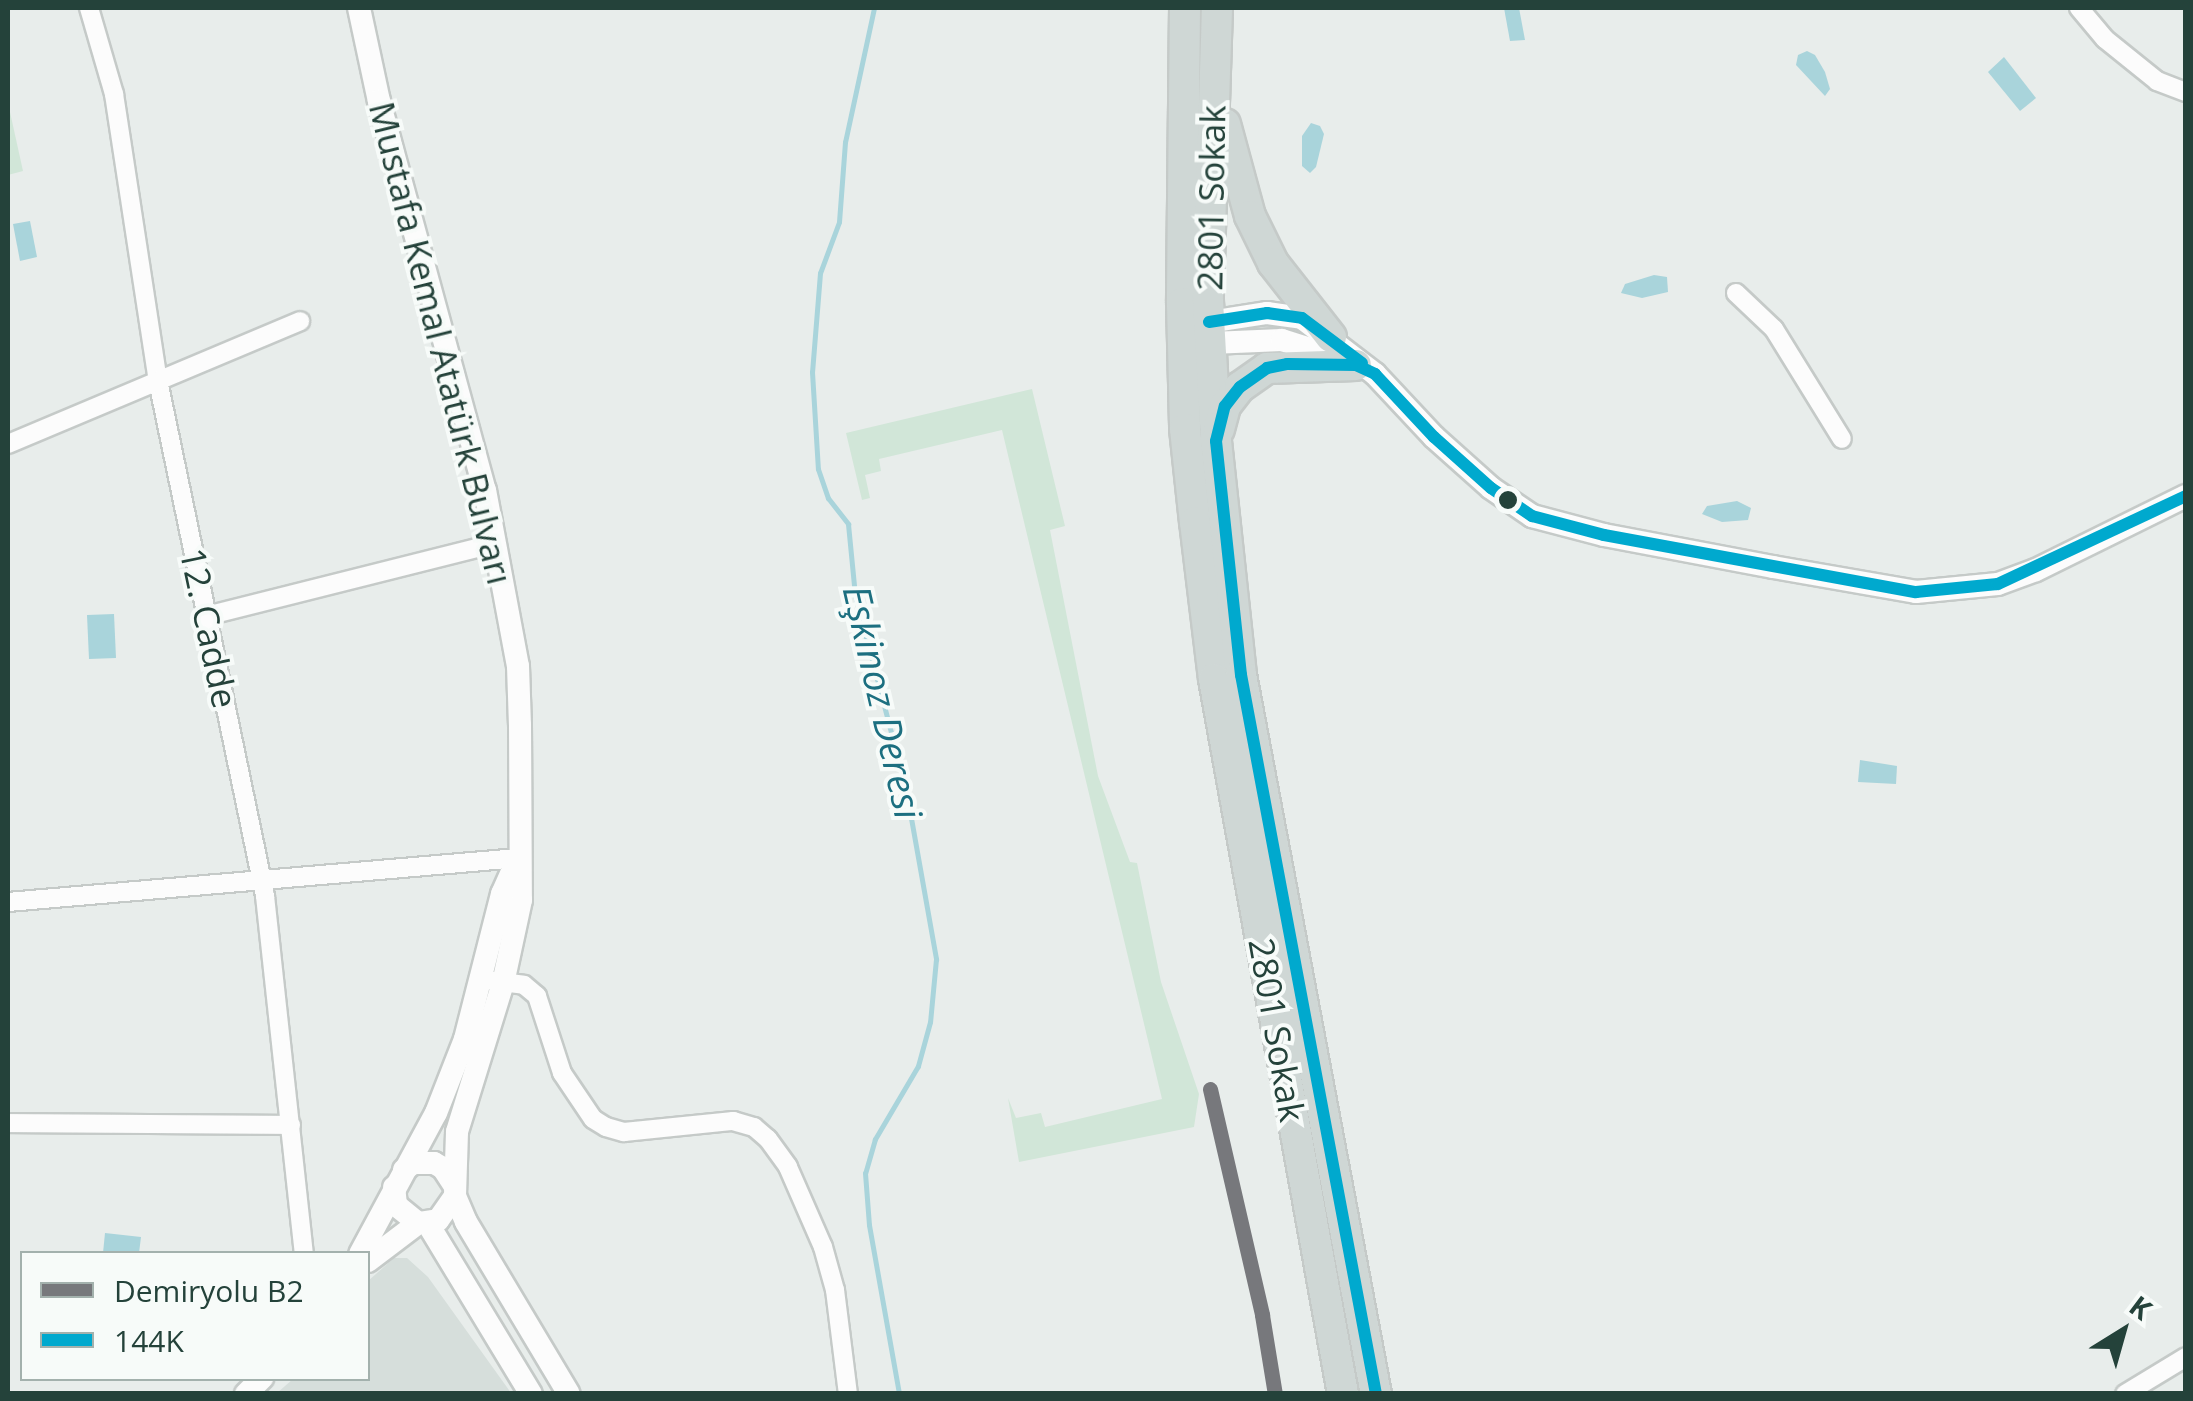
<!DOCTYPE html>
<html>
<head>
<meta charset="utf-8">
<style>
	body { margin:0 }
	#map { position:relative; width:2193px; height:1401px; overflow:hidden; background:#e8edeb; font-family:"Open Sans",sans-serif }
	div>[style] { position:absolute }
	.built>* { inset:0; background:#d6dedb }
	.green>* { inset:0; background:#d1e6d8 }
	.water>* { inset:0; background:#a9d4db }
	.stream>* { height:5px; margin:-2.5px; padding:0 2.5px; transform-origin:2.5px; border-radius:2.5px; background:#a9d4db }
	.roads { filter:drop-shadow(2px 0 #c5cac8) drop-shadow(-2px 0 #c5cac8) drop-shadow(0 2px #c5cac8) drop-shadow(0 -2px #c5cac8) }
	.minor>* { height:18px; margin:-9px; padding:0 9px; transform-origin:9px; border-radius:9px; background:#fcfcfc }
	.tertiary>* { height:22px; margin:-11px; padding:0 11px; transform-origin:11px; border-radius:11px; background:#fcfcfc }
	.primary>* { height:30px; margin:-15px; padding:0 15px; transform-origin:15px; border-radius:15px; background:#cfd7d5 }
	.bus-1>* { height:12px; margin:-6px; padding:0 6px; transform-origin:6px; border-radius:6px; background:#00a9ce }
	.rail-1>* { height:15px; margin:-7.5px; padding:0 7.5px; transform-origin:7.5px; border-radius:7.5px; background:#77787c }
	.dots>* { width:28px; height:28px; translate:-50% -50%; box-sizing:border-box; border:5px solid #f7fbf9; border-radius:50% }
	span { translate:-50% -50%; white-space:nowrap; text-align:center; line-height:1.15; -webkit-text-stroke:8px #f7fbf9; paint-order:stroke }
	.street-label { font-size:35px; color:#24423a }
	.water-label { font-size:38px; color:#1c6f80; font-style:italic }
	.frame { position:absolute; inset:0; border:10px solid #24423a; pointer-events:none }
	.legend { position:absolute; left:20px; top:1251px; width:350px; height:130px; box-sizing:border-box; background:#f7fbf9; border:2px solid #a3b1ad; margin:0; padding:12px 18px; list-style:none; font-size:30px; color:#24423a }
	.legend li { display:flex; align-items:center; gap:20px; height:50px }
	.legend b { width:50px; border:2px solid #a3b1ad }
	.north { position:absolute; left:2073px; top:1281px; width:100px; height:100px; -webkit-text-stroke:8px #f7fbf9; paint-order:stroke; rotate:37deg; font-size:28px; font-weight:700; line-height:40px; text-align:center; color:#24423a }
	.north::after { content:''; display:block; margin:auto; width:35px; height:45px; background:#24423a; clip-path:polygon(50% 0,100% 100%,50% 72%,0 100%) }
</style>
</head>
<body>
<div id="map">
	<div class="built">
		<i style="clip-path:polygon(394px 1258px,407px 1258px,428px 1277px,511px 1393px,277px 1393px,293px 1379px,368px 1378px,368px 1281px)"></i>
	</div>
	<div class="green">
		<i style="clip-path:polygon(8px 103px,23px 171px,8px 175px)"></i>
		<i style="clip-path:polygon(1032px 389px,1065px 526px,1050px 530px,1098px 776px,1130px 862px,1137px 863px,1161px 982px,1199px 1094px,1194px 1127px,1019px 1162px,1008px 1098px,1016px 1118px,1041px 1113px,1045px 1127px,1162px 1099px,1002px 430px,879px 459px,881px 471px,865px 475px,870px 498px,862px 500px,846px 433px)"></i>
	</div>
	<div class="water">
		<i style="clip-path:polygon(1504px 8px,1519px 8px,1525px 40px,1510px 41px)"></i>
		<i style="clip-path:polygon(1807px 51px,1815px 55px,1825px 72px,1830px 89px,1825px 96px,1796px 65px,1798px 55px)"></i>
		<i style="clip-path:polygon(2004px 57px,2036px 98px,2020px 111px,1988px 72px)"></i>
		<i style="clip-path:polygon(1311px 123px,1320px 126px,1324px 134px,1316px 167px,1310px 173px,1302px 166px,1302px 136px)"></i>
		<i style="clip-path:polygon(30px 221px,37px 257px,20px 261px,13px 224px)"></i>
		<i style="clip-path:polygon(1654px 275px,1667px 277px,1668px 292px,1642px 298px,1621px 293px,1625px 284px)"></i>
		<i style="clip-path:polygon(1737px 501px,1751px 508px,1748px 520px,1722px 522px,1702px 514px,1707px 506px)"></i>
		<i style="clip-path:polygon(114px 614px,116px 658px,89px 659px,87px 615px)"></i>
		<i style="clip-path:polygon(1860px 760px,1897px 766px,1896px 784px,1858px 782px)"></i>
		<i style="clip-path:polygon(105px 1233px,141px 1237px,139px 1253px,103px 1253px)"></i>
	</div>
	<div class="stream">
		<i style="left:874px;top:8px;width:137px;rotate:102.2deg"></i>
		<i style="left:845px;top:142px;width:80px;rotate:94.3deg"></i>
		<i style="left:839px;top:222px;width:54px;rotate:110.4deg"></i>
		<i style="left:820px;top:273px;width:99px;rotate:94.6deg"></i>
		<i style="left:812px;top:372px;width:97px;rotate:86.5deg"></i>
		<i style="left:818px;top:469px;width:31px;rotate:71deg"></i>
		<i style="left:828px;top:498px;width:33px;rotate:52deg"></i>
		<i style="left:848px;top:524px;width:71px;rotate:84.4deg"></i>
		<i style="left:855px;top:595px;width:202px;rotate:75.3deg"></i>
		<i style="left:906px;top:790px;width:172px;rotate:79.9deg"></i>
		<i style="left:936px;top:959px;width:63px;rotate:95.4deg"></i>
		<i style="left:930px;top:1022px;width:46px;rotate:105.3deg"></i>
		<i style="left:918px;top:1066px;width:85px;rotate:120.5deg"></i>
		<i style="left:875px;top:1139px;width:35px;rotate:106deg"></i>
		<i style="left:865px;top:1173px;width:52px;rotate:85.6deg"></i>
		<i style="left:869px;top:1225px;width:172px;rotate:79.9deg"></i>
	</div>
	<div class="roads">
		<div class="minor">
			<i style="left:89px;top:8px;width:90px;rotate:73.8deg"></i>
			<i style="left:114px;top:94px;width:290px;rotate:81.3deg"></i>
			<i style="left:158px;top:381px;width:526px;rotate:78.26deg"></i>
			<i style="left:265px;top:896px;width:360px;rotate:83.8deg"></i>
			<i style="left:2079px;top:8px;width:40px;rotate:50deg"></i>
			<i style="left:2105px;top:39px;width:67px;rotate:38.9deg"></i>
			<i style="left:2157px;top:81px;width:31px;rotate:21deg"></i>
			<i style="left:1736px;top:293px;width:52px;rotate:43.5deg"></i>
			<i style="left:1774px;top:329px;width:129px;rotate:58.3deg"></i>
			<i style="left:8px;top:444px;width:317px;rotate:-22.8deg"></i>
			<i style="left:206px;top:616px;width:299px;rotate:-14.1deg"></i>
			<i style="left:8px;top:902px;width:512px;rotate:-4.93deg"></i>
			<i style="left:493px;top:981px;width:31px;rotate:7deg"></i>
			<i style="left:524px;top:985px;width:17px;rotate:40deg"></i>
			<i style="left:537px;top:996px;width:81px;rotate:72deg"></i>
			<i style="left:562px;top:1073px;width:55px;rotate:56deg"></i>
			<i style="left:593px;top:1119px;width:15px;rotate:32deg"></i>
			<i style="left:606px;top:1127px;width:19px;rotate:16deg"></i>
			<i style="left:624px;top:1132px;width:110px;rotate:-5.8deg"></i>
			<i style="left:733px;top:1121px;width:22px;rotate:16deg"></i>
			<i style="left:754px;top:1127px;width:18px;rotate:41deg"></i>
			<i style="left:768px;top:1139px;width:34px;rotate:54deg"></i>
			<i style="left:788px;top:1167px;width:87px;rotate:66.4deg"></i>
			<i style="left:823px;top:1247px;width:45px;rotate:74.4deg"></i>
			<i style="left:835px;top:1290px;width:105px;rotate:82.9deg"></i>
			<i style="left:8px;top:1123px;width:283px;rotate:0.4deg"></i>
			<i style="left:2125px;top:1394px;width:71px;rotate:-31.2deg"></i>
		</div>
		<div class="tertiary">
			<i style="left:359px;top:8px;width:95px;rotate:77.9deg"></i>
			<i style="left:379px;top:101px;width:403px;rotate:74.8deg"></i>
			<i style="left:485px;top:490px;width:179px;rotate:79.4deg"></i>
			<i style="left:518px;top:666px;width:59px;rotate:88.1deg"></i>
			<i style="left:520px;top:725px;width:175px;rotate:89.7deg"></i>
			<i style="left:521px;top:900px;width:85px;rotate:102.2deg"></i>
			<i style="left:503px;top:983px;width:156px;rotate:107.2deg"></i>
			<i style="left:457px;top:1132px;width:64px;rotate:91.8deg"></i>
			<i style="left:455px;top:1196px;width:29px;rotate:125deg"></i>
			<i style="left:438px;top:1220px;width:20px;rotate:171deg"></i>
			<i style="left:418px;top:1223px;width:28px;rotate:-141deg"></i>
			<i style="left:396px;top:1205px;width:18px;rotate:-96deg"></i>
			<i style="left:1209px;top:322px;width:59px;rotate:-8.8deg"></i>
			<i style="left:1267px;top:313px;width:35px;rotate:8deg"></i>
			<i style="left:1302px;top:318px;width:92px;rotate:37.5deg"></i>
			<i style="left:1375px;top:374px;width:86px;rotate:46.9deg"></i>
			<i style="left:1434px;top:437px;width:76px;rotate:41.8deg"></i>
			<i style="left:1491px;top:488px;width:50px;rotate:34.3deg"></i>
			<i style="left:1532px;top:516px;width:74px;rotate:14.8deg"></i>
			<i style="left:1604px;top:535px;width:172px;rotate:10.7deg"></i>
			<i style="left:1773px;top:567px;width:145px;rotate:9.9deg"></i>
			<i style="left:1916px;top:592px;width:82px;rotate:-5.6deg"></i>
			<i style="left:1998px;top:584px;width:40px;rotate:-20.2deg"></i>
			<i style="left:2036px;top:570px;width:167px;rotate:-26.3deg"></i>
			<i style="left:1211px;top:343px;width:71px;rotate:-2.4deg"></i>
			<i style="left:1282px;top:340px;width:69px;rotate:17.7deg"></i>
			<i style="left:404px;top:1170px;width:11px;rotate:-38deg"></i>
			<i style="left:413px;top:1163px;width:21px"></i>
			<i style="left:434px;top:1163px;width:10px;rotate:29deg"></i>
			<i style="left:443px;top:1168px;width:20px;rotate:57deg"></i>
			<i style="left:455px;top:1196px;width:28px;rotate:67deg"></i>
			<i style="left:466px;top:1222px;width:200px;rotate:59.1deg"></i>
			<i style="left:428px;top:1224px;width:199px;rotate:58.8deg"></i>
			<i style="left:360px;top:1254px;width:160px;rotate:-61.7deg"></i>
			<i style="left:436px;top:1113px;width:79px;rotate:-68.6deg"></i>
			<i style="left:465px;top:1039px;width:150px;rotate:-75.7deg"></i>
			<i style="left:502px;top:894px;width:35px;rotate:-66deg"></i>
			<i style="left:368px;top:1261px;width:63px;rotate:-37.2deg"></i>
			<i style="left:246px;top:1394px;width:23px;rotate:-45deg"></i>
		</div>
		<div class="primary">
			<i style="left:1185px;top:8px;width:295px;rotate:90.6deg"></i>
			<i style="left:1182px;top:303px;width:126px;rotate:88.6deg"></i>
			<i style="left:1185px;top:429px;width:94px;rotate:83.9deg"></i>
			<i style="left:1195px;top:522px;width:158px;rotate:83.1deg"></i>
			<i style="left:1214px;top:679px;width:727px;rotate:79.77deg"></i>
			<i style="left:1217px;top:8px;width:293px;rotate:91.8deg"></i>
			<i style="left:1208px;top:301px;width:140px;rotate:86.7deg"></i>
			<i style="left:1216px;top:441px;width:235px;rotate:83.9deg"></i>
			<i style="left:1241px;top:675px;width:732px;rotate:79.37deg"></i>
			<i style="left:1225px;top:124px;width:95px;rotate:74.8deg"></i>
			<i style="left:1250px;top:216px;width:52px;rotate:63.9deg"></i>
			<i style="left:1273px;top:263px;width:94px;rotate:51.9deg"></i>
			<i style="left:1219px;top:429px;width:24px;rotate:-75deg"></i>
			<i style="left:1225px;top:406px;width:24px;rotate:-52deg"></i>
			<i style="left:1240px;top:387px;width:33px;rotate:-35deg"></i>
			<i style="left:1267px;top:368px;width:89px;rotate:-1.9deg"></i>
		</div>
	</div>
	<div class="bus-1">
		<i style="left:1209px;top:322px;width:59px;rotate:-8.8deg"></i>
		<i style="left:1267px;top:313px;width:35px;rotate:8deg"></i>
		<i style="left:1302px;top:318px;width:75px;rotate:36.9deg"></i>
		<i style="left:1376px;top:1394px;width:732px;rotate:-100.63deg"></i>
		<i style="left:1241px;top:675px;width:235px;rotate:-96.1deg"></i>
		<i style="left:1216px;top:441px;width:36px;rotate:-76deg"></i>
		<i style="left:1225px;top:406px;width:24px;rotate:-52deg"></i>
		<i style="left:1240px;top:387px;width:33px;rotate:-35deg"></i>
		<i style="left:1267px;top:368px;width:20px;rotate:-11deg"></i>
		<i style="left:1287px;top:364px;width:69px;rotate:0.8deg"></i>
		<i style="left:1356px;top:365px;width:21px;rotate:25deg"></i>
		<i style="left:1375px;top:374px;width:86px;rotate:46.9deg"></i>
		<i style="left:1434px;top:437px;width:76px;rotate:41.8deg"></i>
		<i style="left:1491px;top:488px;width:50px;rotate:34.3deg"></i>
		<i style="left:1532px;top:516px;width:74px;rotate:14.8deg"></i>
		<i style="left:1604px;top:535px;width:317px;rotate:10.4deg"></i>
		<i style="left:1916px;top:592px;width:82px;rotate:-5.6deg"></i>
		<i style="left:1998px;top:584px;width:208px;rotate:-25.1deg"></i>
	</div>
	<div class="rail-1">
		<i style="left:1210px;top:1089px;width:232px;rotate:77deg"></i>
		<i style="left:1262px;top:1315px;width:80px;rotate:80.7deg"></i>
	</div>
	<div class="dots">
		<i style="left:1508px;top:500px;background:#24423a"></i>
	</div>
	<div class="street-label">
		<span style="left:1211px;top:198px;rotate:-89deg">2801 Sokak</span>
		<span style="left:441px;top:343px;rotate:76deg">Mustafa Kemal Atatürk Bulvarı</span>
		<span style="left:209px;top:628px;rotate:78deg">12. Cadde</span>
		<span style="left:1277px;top:1030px;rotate:80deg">2801 Sokak</span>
	</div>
	<div class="water-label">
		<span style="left:883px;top:702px;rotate:77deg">Eşkinoz Deresi</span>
	</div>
	<div class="frame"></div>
	<ul class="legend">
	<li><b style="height:12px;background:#77787c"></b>Demiryolu B2</li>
	<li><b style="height:12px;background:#00a9ce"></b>144K</li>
	</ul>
	<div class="north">K</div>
</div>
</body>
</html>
